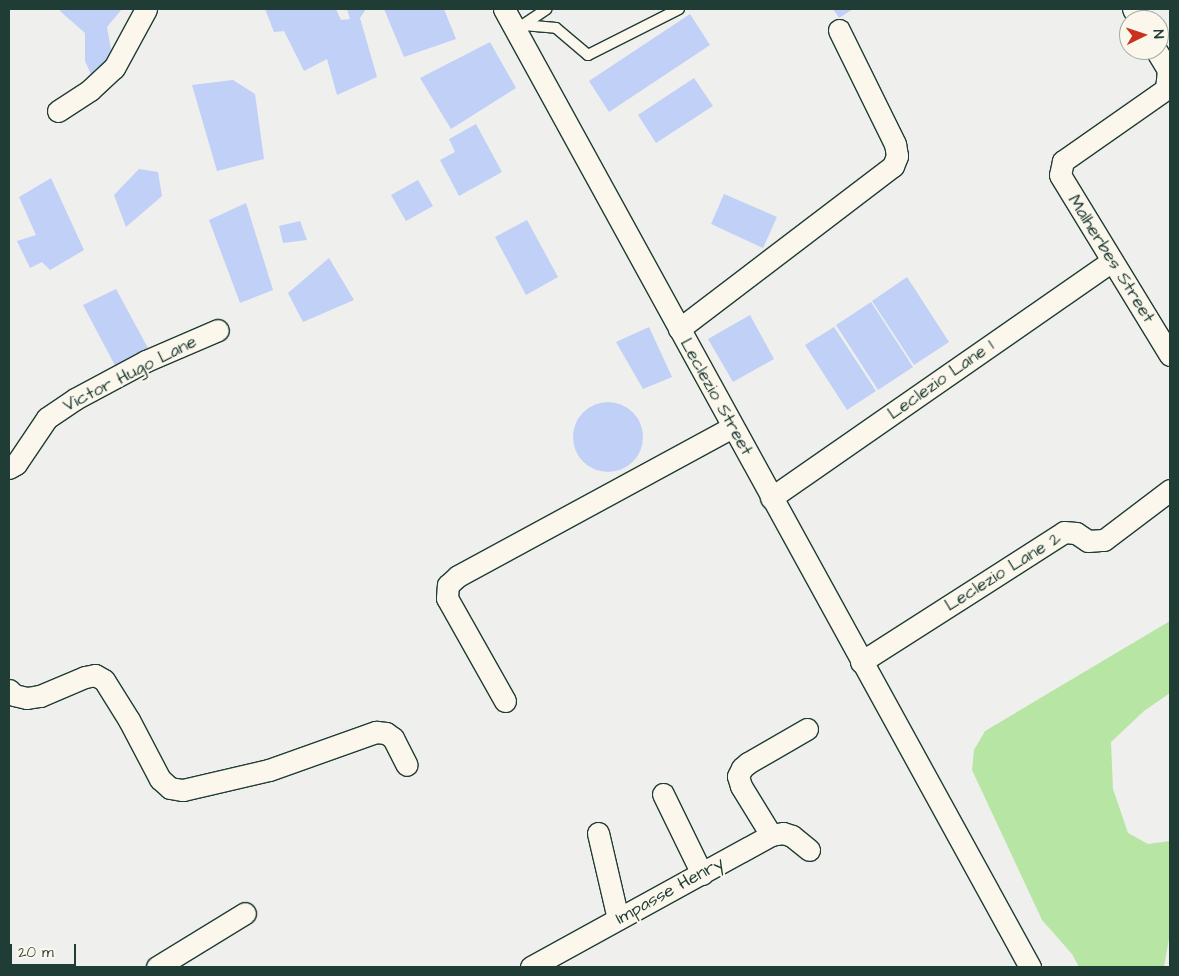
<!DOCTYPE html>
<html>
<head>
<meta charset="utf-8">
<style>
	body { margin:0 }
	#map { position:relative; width:1179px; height:976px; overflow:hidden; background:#efefee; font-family:"Architects Daughter",sans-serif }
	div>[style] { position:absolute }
	.green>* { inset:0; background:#b7e5a4 }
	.building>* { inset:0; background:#c0d0f6 }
	.round { border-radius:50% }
	.roads { filter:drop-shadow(1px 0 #1f3d34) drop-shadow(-1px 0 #1f3d34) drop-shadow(0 1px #1f3d34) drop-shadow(0 -1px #1f3d34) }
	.service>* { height:10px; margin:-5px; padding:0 5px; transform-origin:5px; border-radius:5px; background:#fbf7ec }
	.minor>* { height:21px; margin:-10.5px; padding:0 10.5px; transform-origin:10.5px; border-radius:10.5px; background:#fbf7ec }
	span { translate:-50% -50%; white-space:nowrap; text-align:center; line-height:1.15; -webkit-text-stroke:4px #fbf7ec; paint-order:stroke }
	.street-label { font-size:18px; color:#1f3d34 }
	.frame { position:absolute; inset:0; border:10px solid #1f3d34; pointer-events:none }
	.north { position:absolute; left:1119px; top:10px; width:50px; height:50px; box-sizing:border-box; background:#fbf7ec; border:1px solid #a3ada2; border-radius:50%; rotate:86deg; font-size:14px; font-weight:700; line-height:20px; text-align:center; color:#1f3d34 }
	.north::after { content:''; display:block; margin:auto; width:18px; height:22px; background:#c8321e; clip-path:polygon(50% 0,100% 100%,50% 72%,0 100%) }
	.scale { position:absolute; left:10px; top:944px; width:66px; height:22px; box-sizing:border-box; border:2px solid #1f3d34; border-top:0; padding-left:6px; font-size:15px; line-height:18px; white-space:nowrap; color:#1f3d34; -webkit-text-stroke:4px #fbf7ec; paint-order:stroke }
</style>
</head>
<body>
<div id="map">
	<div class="green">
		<i style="clip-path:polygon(1170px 621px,1170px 693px,1144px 711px,1111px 742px,1113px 789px,1128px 833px,1148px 844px,1170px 841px,1170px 933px,1164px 967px,1079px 967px,1072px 954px,1042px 920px,972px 770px,974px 750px,985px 731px)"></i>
	</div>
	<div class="building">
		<i style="clip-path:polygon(61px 9px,122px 9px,107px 27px,112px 55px,95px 83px,85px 61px,85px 33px,60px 11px)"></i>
		<i style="clip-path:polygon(265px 9px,336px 9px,341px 20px,350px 19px,347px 9px,366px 9px,360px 18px,377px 77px,337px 95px,327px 59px,304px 71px,284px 31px,274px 32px)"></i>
		<i style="clip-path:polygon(384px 9px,444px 9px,456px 39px,404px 57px)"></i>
		<i style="clip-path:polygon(833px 9px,853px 9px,839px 18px)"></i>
		<i style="clip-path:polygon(690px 14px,710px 45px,609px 112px,589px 81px)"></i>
		<i style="clip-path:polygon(490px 42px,516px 88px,451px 129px,420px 78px)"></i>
		<i style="clip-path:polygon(694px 78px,713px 106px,656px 143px,638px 115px)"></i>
		<i style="clip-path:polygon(233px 80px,255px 94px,264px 159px,217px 171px,192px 85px)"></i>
		<i style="clip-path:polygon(476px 124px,502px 172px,459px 196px,440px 160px,455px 152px,449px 139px)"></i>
		<i style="clip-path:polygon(139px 169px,158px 172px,162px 196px,126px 227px,114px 195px)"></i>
		<i style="clip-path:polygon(51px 178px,84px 250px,50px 270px,42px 262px,30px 268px,17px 241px,36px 235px,19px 197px)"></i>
		<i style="clip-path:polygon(418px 180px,433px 206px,406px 221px,391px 195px)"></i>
		<i style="clip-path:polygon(724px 194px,777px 217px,763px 248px,711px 224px)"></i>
		<i style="clip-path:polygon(246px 203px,273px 290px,240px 303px,209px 220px)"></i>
		<i style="clip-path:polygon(527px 220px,558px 277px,526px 295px,495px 237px)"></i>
		<i style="clip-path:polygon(300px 221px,307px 240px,283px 243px,279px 226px)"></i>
		<i style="clip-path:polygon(329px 258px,354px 300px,303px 322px,288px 293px)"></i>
		<i style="clip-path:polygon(907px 277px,949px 342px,914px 365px,872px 301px)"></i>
		<i style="clip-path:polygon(116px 289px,149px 350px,119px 373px,83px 305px)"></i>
		<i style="clip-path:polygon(871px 302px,913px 367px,878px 390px,836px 325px)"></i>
		<i style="clip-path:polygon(750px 315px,774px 359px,733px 382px,708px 339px)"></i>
		<i style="clip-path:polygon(649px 327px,672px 377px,643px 389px,616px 342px)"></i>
		<i style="clip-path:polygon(834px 327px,876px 391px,847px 410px,805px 345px)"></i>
		<i class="round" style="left:573px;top:402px;width:70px;height:70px"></i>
	</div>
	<div class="roads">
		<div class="service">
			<i style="left:523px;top:25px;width:33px;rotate:5deg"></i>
			<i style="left:556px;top:28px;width:42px;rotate:40.2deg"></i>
			<i style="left:588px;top:55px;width:102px;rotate:-26.8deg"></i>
			<i style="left:520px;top:27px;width:32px;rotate:-34deg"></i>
		</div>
		<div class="minor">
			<i style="left:504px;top:9px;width:1093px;rotate:61.23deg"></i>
			<i style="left:1133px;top:9px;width:13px;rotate:58deg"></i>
			<i style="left:1156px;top:50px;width:23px;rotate:59deg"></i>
			<i style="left:1168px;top:70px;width:19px;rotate:96deg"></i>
			<i style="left:1166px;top:89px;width:126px;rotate:145deg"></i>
			<i style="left:1063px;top:161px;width:14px;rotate:102deg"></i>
			<i style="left:1060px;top:175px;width:211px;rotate:58.6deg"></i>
			<i style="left:58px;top:111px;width:38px;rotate:-33deg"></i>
			<i style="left:90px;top:90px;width:33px;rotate:-43deg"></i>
			<i style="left:114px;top:68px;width:67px;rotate:-61.5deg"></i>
			<i style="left:679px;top:329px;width:269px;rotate:-37.3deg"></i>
			<i style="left:893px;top:166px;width:11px;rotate:-68deg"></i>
			<i style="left:897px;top:156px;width:12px;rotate:-99deg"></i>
			<i style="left:895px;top:144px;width:127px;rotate:-116.2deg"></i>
			<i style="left:9px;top:468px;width:8px;rotate:-30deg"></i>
			<i style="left:16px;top:464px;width:55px;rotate:-56deg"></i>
			<i style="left:47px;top:418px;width:34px;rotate:-34deg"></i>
			<i style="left:75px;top:399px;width:81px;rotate:-28.2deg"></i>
			<i style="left:146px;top:361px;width:78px;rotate:-23.3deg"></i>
			<i style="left:771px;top:498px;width:414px;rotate:-34.8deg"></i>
			<i style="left:861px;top:662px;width:241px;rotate:-32.6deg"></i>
			<i style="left:1064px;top:532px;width:12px;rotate:5deg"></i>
			<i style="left:1076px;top:533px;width:14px;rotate:34deg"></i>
			<i style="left:1088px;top:541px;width:16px;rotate:-4deg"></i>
			<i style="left:1104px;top:540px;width:83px;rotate:-37.1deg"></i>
			<i style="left:9px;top:690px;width:7px;rotate:45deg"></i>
			<i style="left:14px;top:695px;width:13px;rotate:13deg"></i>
			<i style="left:27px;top:698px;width:13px;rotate:-9deg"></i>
			<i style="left:40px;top:696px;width:49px;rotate:-22.9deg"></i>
			<i style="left:85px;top:677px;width:10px;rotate:-11deg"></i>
			<i style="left:95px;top:675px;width:10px;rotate:29deg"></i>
			<i style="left:104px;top:680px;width:47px;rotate:58deg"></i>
			<i style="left:129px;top:720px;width:67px;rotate:62.3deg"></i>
			<i style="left:160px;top:779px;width:13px;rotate:42deg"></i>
			<i style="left:170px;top:788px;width:13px;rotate:9deg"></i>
			<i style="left:183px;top:790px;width:88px;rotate:-13.1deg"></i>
			<i style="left:269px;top:770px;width:114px;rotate:-19.6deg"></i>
			<i style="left:376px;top:732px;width:10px;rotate:6deg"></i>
			<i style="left:386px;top:733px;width:9px;rotate:36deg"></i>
			<i style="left:393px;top:738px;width:30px;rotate:63deg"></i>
			<i style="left:505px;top:701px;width:118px;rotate:-119.4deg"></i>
			<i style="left:447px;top:598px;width:13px;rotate:-86deg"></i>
			<i style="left:448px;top:585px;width:13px;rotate:-42deg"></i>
			<i style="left:458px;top:576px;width:312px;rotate:-28.5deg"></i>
			<i style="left:663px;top:794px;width:89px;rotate:64deg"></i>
			<i style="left:598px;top:833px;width:88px;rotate:76.9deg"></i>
			<i style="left:771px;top:835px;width:57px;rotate:-121.5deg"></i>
			<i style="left:741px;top:786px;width:10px;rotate:-107deg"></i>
			<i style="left:738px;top:776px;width:9px;rotate:-63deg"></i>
			<i style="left:742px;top:768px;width:8px;rotate:-40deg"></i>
			<i style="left:748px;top:763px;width:68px;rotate:-30deg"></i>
			<i style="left:157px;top:967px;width:103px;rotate:-31.5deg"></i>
			<i style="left:531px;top:967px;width:274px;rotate:-28.8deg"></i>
			<i style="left:771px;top:835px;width:12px;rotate:-9deg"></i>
			<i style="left:783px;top:833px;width:9px;rotate:18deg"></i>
			<i style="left:792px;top:836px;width:22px;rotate:39deg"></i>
		</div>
	</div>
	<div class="street-label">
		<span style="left:1111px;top:259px;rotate:58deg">Malherbes Street</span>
		<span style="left:130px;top:374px;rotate:-27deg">Victor Hugo Lane</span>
		<span style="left:941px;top:380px;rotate:-35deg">Leclezio Lane 1</span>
		<span style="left:716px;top:397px;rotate:61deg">Leclezio Street</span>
		<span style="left:1003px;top:572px;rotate:-32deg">Leclezio Lane 2</span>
		<span style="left:670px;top:891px;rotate:-29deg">Impasse Henry</span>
	</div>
	<div class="frame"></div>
	<div class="north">N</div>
	<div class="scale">20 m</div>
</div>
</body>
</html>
